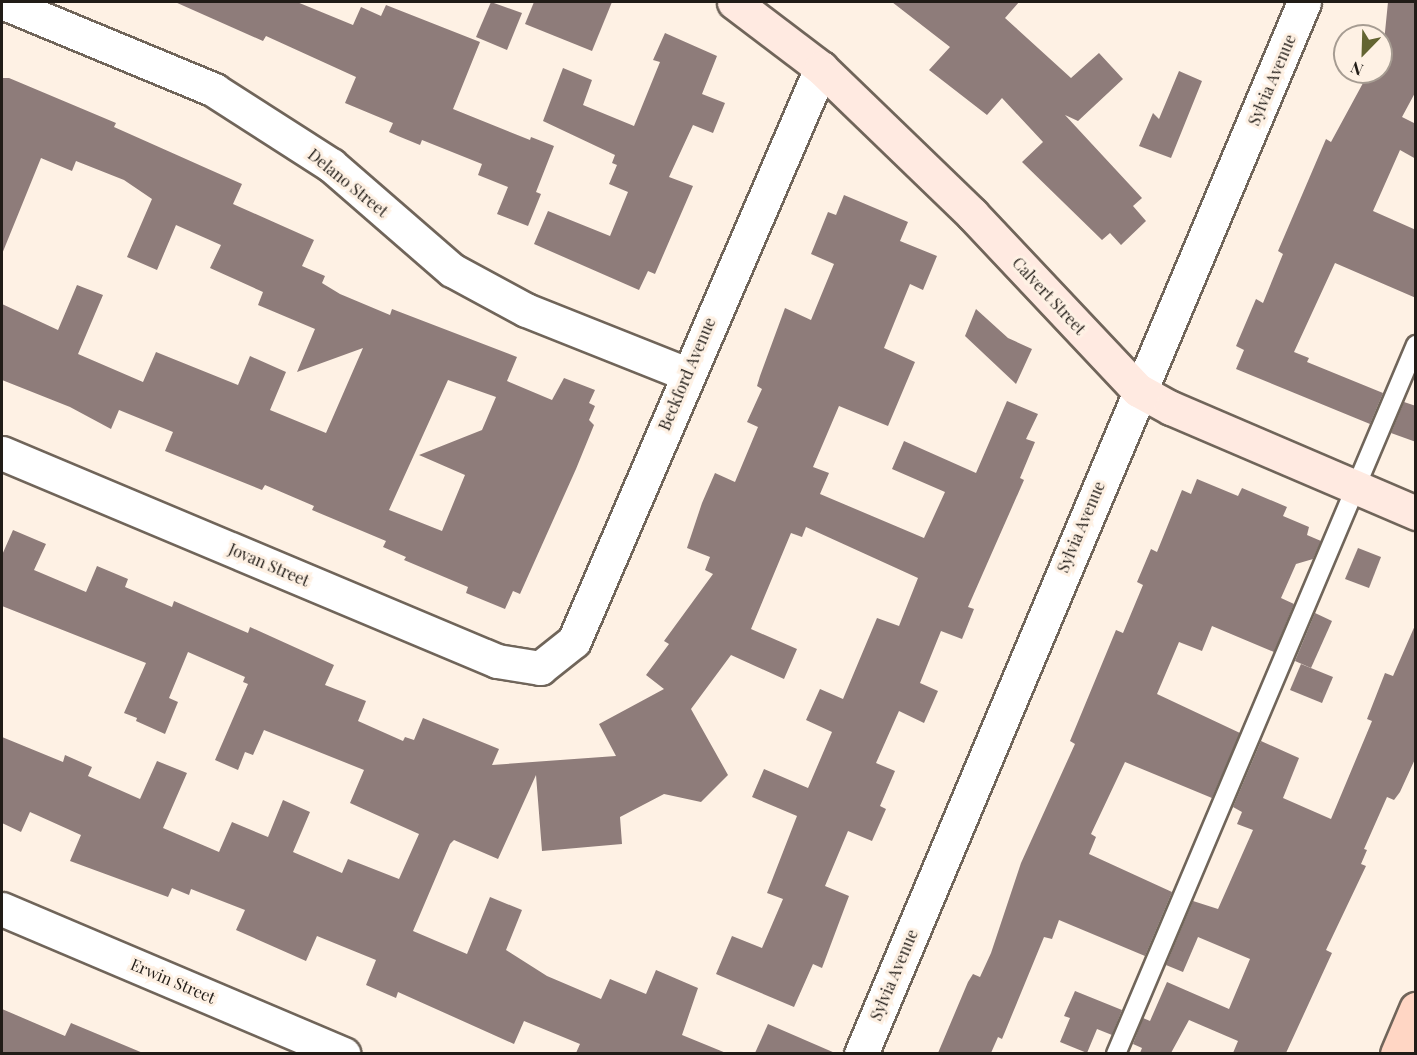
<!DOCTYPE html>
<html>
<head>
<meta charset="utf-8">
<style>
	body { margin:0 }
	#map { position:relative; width:1417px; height:1055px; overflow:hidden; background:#fef1e4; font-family:"Playfair Display",serif }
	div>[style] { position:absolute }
	.building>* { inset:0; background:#8e7c7a }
	.roads { filter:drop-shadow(2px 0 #70655a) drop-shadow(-2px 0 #70655a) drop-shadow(0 2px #70655a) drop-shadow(0 -2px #70655a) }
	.lane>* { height:18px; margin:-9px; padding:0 9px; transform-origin:9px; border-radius:9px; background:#fff }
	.street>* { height:33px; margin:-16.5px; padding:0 16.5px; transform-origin:16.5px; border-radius:16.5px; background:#fff }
	.secondary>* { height:33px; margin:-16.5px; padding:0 16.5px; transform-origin:16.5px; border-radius:16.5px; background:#ffeae1 }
	.primary>* { height:33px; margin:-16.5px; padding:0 16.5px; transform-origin:16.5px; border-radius:16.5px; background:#ffd6c4 }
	span { translate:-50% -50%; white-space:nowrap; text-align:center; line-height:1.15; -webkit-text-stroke:6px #fef1e4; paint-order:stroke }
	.street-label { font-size:16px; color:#211c17 }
	.frame { position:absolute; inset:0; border:3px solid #211c17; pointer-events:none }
	.north { position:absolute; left:1333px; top:24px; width:60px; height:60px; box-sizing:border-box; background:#fef1e4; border:2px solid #a69c92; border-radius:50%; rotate:203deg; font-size:16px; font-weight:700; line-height:24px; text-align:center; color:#211c17 }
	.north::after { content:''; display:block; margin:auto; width:21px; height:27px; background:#636431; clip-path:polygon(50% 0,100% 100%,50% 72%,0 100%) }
</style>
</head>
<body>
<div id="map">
	<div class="building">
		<i style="clip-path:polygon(175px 2px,297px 2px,353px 25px,361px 7px,381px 16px,386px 5px,480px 42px,453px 109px,530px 140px,531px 137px,554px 146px,536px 192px,541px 194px,528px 226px,497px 214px,508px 187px,478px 175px,482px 164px,422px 140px,420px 145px,398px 136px,389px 132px,393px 123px,345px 103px,356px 77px,266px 36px,263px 41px)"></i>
		<i style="clip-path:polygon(491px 2px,522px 13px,507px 50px,476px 37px)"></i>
		<i style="clip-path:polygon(534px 2px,612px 2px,592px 51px,525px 24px)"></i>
		<i style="clip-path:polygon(892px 2px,1019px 2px,1005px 18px,1071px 78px,1099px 53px,1123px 79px,1078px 121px,1065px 115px,1142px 198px,1133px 206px,1146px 221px,1121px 245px,1110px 233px,1102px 240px,1022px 162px,1043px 142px,1002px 98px,987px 115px,929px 70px,950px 47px)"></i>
		<i style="clip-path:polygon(1388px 2px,1416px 2px,1416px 91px,1402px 117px,1416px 124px,1416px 159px,1400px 150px,1373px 211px,1416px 230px,1416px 298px,1335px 263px,1294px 352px,1309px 358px,1307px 362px,1383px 393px,1370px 424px,1236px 369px,1244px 350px,1236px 346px,1256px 299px,1263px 303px,1283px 254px,1278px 251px,1326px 139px,1331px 142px,1369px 72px,1381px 72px)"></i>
		<i style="clip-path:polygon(665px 33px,717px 56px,702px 94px,725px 103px,713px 133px,693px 125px,669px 177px,693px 186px,655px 274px,648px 271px,639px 290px,534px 244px,548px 211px,610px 236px,628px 192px,609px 184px,617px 165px,612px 163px,615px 155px,543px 121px,563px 68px,592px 80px,583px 105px,634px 126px,660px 62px,653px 60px)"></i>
		<i style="clip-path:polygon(1179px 71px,1202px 81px,1171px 158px,1139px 146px,1153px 113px,1159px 119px)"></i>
		<i style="clip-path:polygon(evenodd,2px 78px,9px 78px,116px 123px,114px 127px,242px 184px,233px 204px,314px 240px,302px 266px,325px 276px,322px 283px,340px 294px,390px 315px,392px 309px,517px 357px,507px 381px,552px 400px,564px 378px,595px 390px,589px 403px,595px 406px,589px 420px,594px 425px,576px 469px,520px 594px,513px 591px,505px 609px,466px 593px,468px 587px,404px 560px,406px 557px,383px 547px,386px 541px,312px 510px,314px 506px,265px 485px,262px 490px,165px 451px,173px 432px,119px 410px,111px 429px,70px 407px,2px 380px,2px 304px,58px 330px,77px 285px,103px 295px,78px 354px,143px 382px,156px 352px,238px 385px,250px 356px,286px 372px,270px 410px,326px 433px,363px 348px,297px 372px,315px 329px,258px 305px,263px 292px,210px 268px,221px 245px,176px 225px,157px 270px,127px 257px,152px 199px,124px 180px,76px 161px,72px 171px,41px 158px,2px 254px,2px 78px,448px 380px,496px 397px,482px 430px,419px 455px,465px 475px,442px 531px,389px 510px,448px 380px)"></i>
		<i style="clip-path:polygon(844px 195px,908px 222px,900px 241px,937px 256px,923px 290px,910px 284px,884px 348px,915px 362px,888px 426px,839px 406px,813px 467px,829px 473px,820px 494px,924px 538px,945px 492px,892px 469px,904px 441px,976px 473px,1007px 401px,1038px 414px,1026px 439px,1035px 442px,1020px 478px,1024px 480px,968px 607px,974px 609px,962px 639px,941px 631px,920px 683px,938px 691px,924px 723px,899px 711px,876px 763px,895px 771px,880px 806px,886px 809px,872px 841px,848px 831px,825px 886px,849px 896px,822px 968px,813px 964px,794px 1007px,716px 974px,732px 936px,762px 948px,783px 899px,767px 893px,797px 816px,752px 797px,764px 769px,808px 788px,832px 732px,806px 720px,820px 689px,843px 699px,877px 618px,899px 626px,918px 578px,806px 527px,802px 537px,791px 533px,751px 629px,797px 649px,784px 679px,731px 655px,691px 709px,728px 775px,701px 802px,664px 794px,620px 817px,622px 844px,542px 851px,536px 775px,498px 859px,454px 840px,450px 844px,413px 931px,467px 954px,490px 897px,522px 910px,506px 950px,547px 976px,601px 999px,610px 979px,646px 994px,656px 970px,698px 988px,682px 1035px,726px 1053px,576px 1053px,580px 1044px,524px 1021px,514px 1044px,398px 992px,396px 998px,366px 985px,376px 960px,317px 936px,306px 961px,236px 930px,245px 910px,191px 889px,189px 895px,172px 888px,168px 897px,70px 861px,81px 835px,30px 812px,21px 832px,2px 823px,2px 737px,63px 762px,65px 755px,92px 767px,88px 776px,140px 799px,157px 761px,187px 773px,163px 828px,219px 852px,232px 822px,268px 837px,283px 800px,310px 812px,293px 852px,342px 873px,348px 859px,399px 879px,419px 834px,350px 803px,364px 770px,264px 730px,253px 755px,245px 752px,238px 770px,215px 760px,248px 684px,243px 682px,245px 677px,188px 652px,169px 698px,178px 702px,165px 734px,136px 721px,137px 718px,124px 713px,146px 663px,2px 606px,2px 555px,13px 530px,46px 544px,34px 570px,86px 592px,97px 566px,128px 579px,125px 587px,172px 607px,174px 601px,248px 633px,250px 627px,334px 665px,325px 685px,366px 701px,358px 721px,403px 741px,405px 737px,414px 740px,423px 718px,499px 749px,492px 765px,616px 756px,599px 724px,664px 689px,646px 675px,669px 644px,664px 641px,713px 574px,705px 570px,710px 557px,687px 548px,702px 503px,715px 473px,735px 482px,758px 427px,747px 422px,762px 389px,757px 386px,760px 376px,785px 308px,811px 320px,834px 264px,811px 254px,828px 212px,836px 215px)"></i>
		<i style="clip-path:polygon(976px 309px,1008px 338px,1032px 349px,1016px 384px,965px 336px)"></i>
		<i style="clip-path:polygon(1404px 402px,1416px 406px,1416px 442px,1391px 433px)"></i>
		<i style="clip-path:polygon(1197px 479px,1238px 496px,1242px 488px,1287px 507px,1283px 516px,1309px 527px,1307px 535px,1321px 541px,1313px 559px,1296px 564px,1281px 598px,1294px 604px,1274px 652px,1212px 626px,1202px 651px,1179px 642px,1157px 694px,1240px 733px,1212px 798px,1125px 762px,1091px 834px,1096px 837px,1089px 854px,1172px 892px,1145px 956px,1059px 920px,1052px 939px,1044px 937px,1002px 1039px,998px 1037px,991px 1053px,938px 1053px,968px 982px,973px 974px,980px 977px,991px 953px,1021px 863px,1075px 744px,1070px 741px,1116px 630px,1123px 633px,1143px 585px,1137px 582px,1151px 549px,1157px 552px,1182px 490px,1191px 494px)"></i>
		<i style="clip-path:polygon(1358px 548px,1381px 557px,1369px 588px,1345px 579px)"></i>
		<i style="clip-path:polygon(1315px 613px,1332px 621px,1311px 668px,1295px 661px)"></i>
		<i style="clip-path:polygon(1416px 623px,1416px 757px,1400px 792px,1394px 800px,1387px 797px,1364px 849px,1367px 850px,1361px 864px,1366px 866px,1326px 950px,1332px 953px,1286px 1053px,1233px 1053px,1238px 1041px,1189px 1020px,1171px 1053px,1140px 1053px,1142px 1048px,1133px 1044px,1143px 1018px,1150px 1021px,1167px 982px,1229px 1009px,1250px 959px,1198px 937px,1183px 972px,1166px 965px,1193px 901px,1218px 909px,1253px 830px,1237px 824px,1242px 812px,1233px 807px,1261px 741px,1299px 758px,1283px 798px,1331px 819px,1372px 721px,1367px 719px,1385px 673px,1393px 676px)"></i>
		<i style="clip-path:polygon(1301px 664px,1333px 677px,1322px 703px,1290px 690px)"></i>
		<i style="clip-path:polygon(1075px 991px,1122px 1010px,1112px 1035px,1097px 1029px,1087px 1053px,1060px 1042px,1070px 1018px,1064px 1016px)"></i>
		<i style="clip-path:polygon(2px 1009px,65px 1036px,71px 1023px,143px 1053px,2px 1053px)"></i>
		<i style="clip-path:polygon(768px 1024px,835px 1053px,755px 1053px)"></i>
	</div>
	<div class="roads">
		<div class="lane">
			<i style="left:1116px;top:1054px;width:770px;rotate:-67.07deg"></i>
		</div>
		<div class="street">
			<i style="left:2px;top:2px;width:230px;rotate:22.5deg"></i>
			<i style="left:214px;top:90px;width:139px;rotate:32.7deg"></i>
			<i style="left:331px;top:165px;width:160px;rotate:41deg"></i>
			<i style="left:452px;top:270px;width:84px;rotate:28.4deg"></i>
			<i style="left:526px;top:310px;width:173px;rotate:21.7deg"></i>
			<i style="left:2px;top:453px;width:537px;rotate:22.79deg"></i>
			<i style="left:497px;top:661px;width:44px;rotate:9.2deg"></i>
			<i style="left:540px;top:668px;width:43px;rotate:-38.5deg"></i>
			<i style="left:574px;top:641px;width:624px;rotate:-66.68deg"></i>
			<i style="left:2px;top:909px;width:371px;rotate:23deg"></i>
			<i style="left:861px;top:1054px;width:1141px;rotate:-67.16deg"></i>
		</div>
		<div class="secondary">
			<i style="left:734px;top:2px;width:109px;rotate:37.2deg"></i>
			<i style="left:821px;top:68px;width:210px;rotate:44deg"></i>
			<i style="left:972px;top:214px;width:242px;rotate:46.7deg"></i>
			<i style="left:1138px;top:390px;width:38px;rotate:29deg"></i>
			<i style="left:1171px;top:408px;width:267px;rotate:23.2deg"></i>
		</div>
		<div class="primary">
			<i style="left:1397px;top:1054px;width:49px;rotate:-67.1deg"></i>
		</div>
	</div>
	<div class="street-label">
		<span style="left:1272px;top:80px;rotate:-67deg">Sylvia Avenue</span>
		<span style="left:348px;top:183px;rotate:39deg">Delano Street</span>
		<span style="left:1049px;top:296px;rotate:47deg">Calvert Street</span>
		<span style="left:687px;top:374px;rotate:-67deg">Beckford Avenue</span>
		<span style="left:1081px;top:527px;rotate:-67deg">Sylvia Avenue</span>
		<span style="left:269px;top:565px;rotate:23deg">Jovan Street</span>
		<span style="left:894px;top:975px;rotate:-67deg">Sylvia Avenue</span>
		<span style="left:173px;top:981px;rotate:23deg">Erwin Street</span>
	</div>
	<div class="frame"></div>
	<div class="north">N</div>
</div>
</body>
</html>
